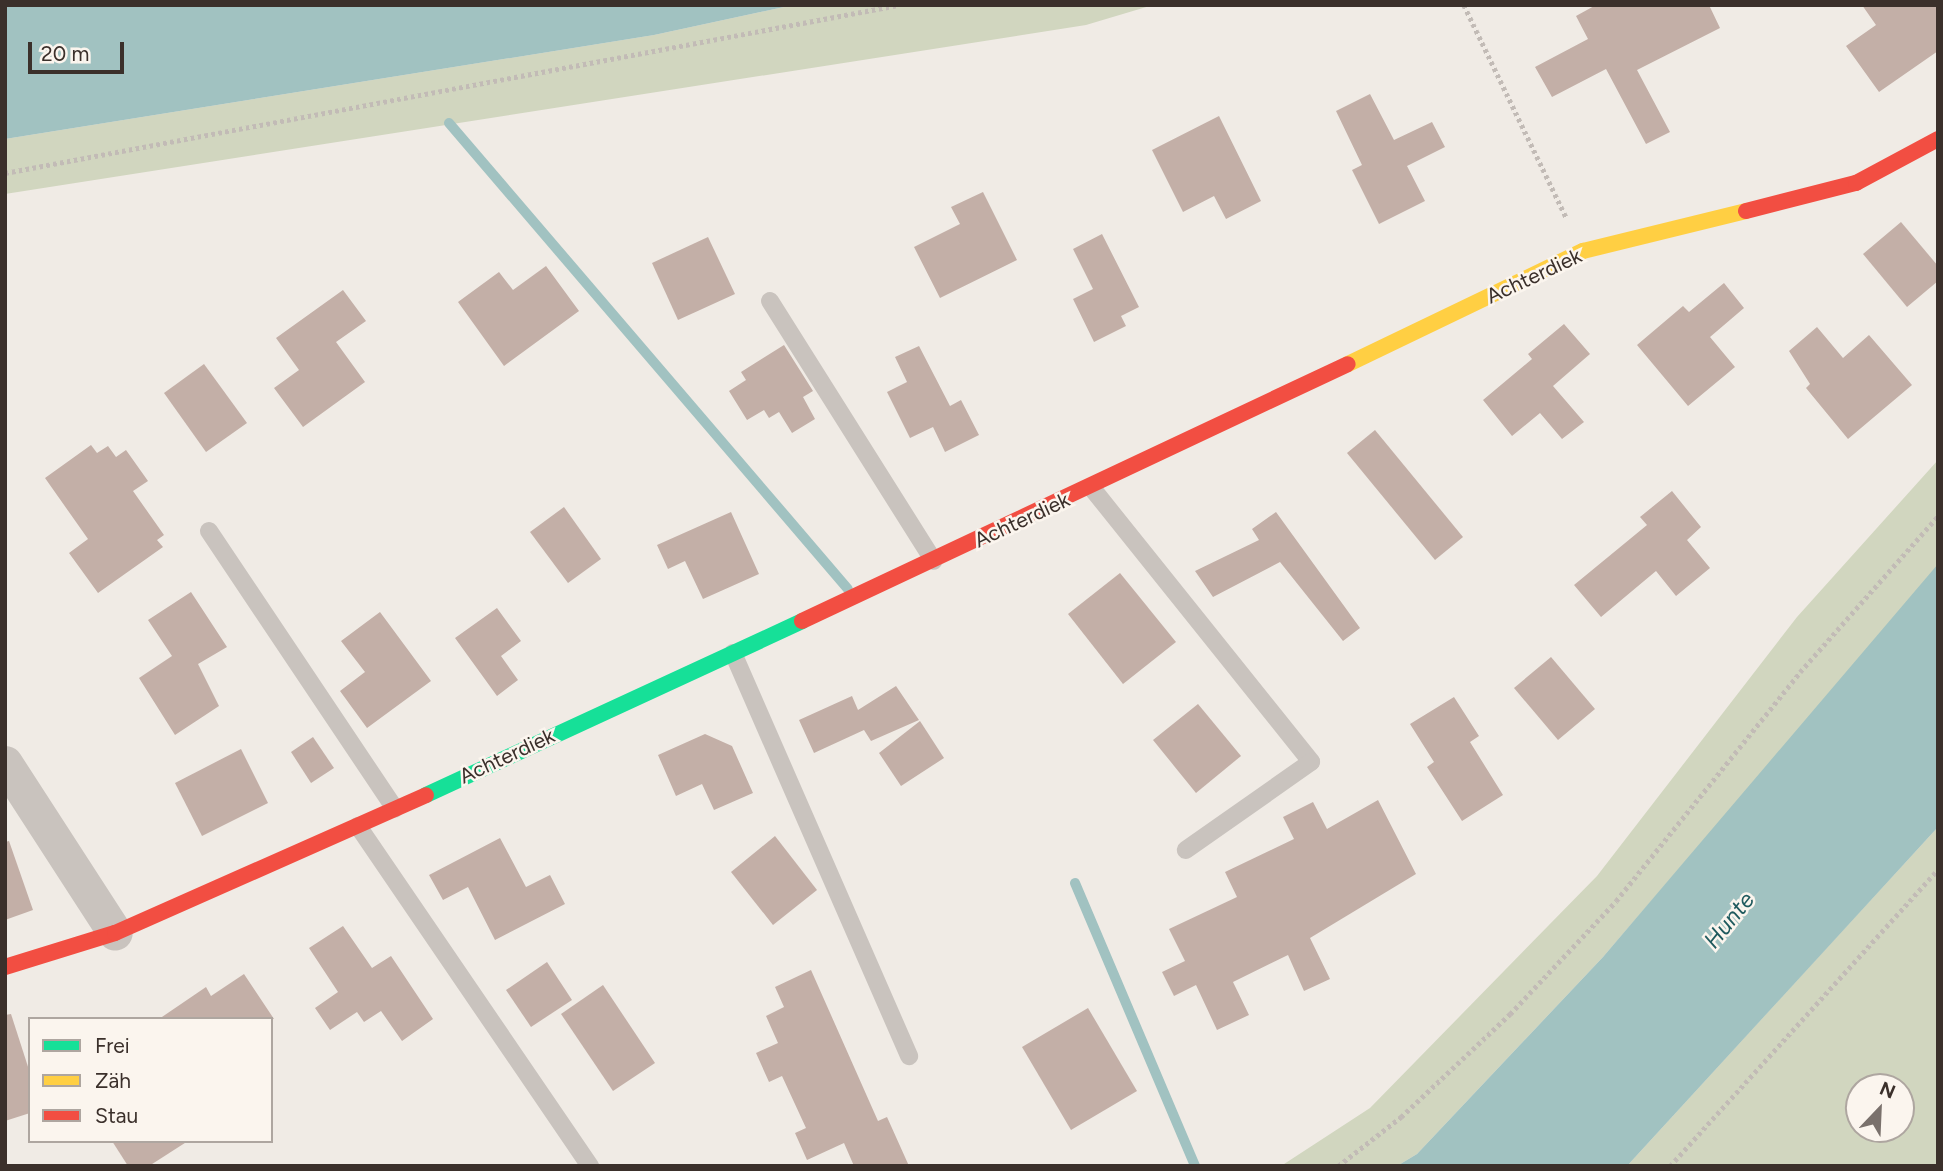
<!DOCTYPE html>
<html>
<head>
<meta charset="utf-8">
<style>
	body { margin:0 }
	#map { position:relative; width:1943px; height:1171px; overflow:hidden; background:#f0ebe5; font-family:Figtree,sans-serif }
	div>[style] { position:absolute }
	.green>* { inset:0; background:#d1d6bf }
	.water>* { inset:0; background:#a1c2c1 }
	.stream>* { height:10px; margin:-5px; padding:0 5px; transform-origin:5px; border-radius:5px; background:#a1c2c1 }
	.building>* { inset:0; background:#c3afa7 }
	.path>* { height:4.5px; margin-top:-2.25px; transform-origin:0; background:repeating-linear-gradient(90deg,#c2bbb6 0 3.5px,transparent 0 7px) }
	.lane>* { height:18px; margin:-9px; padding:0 9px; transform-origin:9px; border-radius:9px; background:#c9c3be }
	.street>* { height:35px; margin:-17.5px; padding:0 17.5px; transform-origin:17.5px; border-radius:17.5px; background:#c9c3be }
	.fast>* { height:16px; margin:-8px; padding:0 8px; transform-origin:8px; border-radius:8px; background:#16e098 }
	.slow>* { height:16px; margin:-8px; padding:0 8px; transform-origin:8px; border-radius:8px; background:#ffcf43 }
	.jam>* { height:16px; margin:-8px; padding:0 8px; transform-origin:8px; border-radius:8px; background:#f24e42 }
	span { translate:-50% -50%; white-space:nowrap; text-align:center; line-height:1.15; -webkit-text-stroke:5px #fbf5ee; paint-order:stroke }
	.street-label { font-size:21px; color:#3b302b }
	.water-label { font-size:23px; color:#1f5a5e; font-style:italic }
	.frame { position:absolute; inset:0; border:7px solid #3b302b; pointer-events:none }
	.legend { position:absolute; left:28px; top:1017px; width:245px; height:126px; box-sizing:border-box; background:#fbf5ee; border:2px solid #aea6a0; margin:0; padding:9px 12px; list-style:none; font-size:21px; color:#3b302b }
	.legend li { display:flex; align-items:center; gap:14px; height:35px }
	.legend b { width:35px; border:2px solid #aea6a0 }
	.north { position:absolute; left:1845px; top:1073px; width:70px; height:70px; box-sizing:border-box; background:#fbf5ee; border:2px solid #aea6a0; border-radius:50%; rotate:23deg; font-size:19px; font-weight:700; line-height:28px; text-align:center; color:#3b302b }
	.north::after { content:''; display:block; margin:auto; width:24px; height:32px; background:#7a716c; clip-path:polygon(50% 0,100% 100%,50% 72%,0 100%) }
	.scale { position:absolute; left:28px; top:42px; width:96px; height:32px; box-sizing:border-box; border:4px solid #3b302b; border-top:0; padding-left:9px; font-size:21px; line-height:24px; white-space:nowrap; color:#3b302b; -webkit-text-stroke:5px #fbf5ee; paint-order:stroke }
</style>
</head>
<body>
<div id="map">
	<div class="green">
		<i style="clip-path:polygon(793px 5px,1153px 5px,1086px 25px,5px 194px,5px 139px,654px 35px)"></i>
		<i style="clip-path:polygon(1938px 460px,1938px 568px,1603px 957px,1417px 1154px,1397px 1166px,1281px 1166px,1370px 1108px,1597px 876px,1797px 617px)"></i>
		<i style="clip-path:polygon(evenodd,1938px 827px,1938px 1166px,1627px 1166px,1823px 952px,1938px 827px,1859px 1087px,1901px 1087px,1901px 1129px,1859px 1129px,1859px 1087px)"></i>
	</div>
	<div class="water">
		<i style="clip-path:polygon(5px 5px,793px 5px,654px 35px,5px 139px)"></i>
		<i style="clip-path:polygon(1938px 564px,1938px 827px,1627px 1166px,1397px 1166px,1417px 1154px,1603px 957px)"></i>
	</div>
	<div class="stream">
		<i style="left:449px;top:123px;width:613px;rotate:49.43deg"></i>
		<i style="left:1075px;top:883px;width:307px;rotate:67deg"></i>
	</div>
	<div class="building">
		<i style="clip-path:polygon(1596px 5px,1709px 5px,1720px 28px,1637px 70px,1670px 132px,1646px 144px,1606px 69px,1552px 97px,1535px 67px,1588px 39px,1576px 16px)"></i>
		<i style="clip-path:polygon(1862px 5px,1938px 5px,1938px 51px,1879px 92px,1846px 46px,1876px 25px)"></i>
		<i style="clip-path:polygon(1370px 94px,1394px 140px,1432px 122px,1445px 147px,1407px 166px,1425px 201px,1379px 224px,1352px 170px,1362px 165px,1336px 111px)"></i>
		<i style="clip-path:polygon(1219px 116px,1261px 201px,1226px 219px,1214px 196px,1183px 212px,1152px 150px)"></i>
		<i style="clip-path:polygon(983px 192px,1017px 260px,940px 298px,914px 247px,960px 224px,951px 207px)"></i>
		<i style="clip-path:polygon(1901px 222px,1938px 266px,1938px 281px,1907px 307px,1863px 254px)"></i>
		<i style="clip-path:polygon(1102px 234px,1139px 307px,1121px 316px,1126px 326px,1094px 342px,1073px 299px,1093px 289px,1073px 249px)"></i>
		<i style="clip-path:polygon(708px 237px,735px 294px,678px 320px,652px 263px)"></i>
		<i style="clip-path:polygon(546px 266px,579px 311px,504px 366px,458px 302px,499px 272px,513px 290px)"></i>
		<i style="clip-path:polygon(1724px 283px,1744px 308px,1710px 337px,1735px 367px,1688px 406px,1637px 345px,1683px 306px,1689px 312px)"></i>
		<i style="clip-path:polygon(343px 290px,366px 321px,336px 342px,365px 382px,303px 427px,274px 388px,299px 370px,276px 338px)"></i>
		<i style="clip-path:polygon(1564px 324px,1590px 354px,1553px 386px,1584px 422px,1562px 439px,1540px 413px,1512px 436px,1483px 400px,1532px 359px,1528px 354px)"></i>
		<i style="clip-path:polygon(1817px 327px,1843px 358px,1869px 335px,1912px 385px,1848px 439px,1806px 388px,1810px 384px,1789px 351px)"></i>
		<i style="clip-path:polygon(784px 345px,813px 391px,803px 397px,815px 419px,792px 433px,779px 412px,769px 418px,764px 410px,747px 420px,729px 391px,746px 380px,741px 372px)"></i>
		<i style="clip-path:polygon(919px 346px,950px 406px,961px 400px,979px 435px,945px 452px,933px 427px,910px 438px,887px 392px,907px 382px,895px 357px)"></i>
		<i style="clip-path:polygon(204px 364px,247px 423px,206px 452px,164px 393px)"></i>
		<i style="clip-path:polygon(1375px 430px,1463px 537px,1435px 560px,1347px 453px)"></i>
		<i style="clip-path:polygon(91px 445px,97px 453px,108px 446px,116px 457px,126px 450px,148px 481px,133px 491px,164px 535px,157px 540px,163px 547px,98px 593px,69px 553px,88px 539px,45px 478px)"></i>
		<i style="clip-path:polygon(1672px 491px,1701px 527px,1687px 540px,1710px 568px,1676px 596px,1656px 571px,1601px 617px,1574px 585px,1647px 525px,1640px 517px)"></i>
		<i style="clip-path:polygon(564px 507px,601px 559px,568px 583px,530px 532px)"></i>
		<i style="clip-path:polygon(731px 512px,759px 574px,703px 599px,685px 561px,668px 569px,657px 545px)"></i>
		<i style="clip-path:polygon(1276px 512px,1360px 628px,1343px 641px,1280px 562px,1213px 597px,1195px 571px,1259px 540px,1252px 529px)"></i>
		<i style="clip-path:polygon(1120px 573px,1176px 642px,1123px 684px,1068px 614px)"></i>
		<i style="clip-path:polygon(191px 592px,227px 647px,198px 664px,219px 706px,175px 735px,139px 678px,172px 656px,148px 620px)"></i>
		<i style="clip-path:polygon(497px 608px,521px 641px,501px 656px,518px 680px,497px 696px,455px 638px)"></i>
		<i style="clip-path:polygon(380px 612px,431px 681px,367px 728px,340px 691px,365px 672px,341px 641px)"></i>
		<i style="clip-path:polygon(1551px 657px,1595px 709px,1558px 740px,1514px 688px)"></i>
		<i style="clip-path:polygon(896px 686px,919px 720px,871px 741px,864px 730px,814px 753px,799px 720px,852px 696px,858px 710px)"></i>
		<i style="clip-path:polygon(1454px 697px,1479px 736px,1470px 742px,1503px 795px,1462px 821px,1427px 767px,1434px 762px,1410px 724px)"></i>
		<i style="clip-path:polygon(1198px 704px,1241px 756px,1196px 793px,1153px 740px)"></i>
		<i style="clip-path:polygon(920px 721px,944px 758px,901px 786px,879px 753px)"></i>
		<i style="clip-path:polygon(705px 734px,732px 746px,753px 793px,714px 810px,702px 784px,676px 796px,658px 755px)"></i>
		<i style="clip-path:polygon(313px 737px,334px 768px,311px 783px,291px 752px)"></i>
		<i style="clip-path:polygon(241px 749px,268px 803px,202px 836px,175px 783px)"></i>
		<i style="clip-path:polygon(1378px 800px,1416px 874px,1310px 938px,1330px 979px,1304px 991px,1288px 955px,1233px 982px,1249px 1015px,1217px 1030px,1196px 985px,1174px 996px,1162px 972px,1185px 961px,1169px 929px,1237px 897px,1225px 872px,1294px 839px,1283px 817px,1313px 802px,1327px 829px)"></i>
		<i style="clip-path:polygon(775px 836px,817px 890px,773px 925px,731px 872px)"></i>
		<i style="clip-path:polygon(500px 838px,526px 887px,550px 875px,565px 904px,495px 940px,468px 887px,443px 900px,429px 875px)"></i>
		<i style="clip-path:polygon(9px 841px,33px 910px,5px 920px,5px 842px)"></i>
		<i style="clip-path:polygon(343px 926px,372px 968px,391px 956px,433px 1019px,402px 1041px,381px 1011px,364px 1022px,357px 1012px,330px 1030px,315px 1008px,338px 992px,309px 948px)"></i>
		<i style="clip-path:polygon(547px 962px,572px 1000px,531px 1027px,506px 990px)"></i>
		<i style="clip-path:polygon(811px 970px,878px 1121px,887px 1117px,909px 1166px,854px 1166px,844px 1143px,807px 1160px,795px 1133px,806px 1128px,782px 1076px,769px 1082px,756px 1053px,778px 1043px,766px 1016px,784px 1007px,775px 987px)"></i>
		<i style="clip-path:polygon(244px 974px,274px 1019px,159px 1019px,206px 987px,211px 996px)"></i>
		<i style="clip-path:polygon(603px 985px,655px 1063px,613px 1091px,561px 1014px)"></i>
		<i style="clip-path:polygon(1088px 1008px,1137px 1091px,1071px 1130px,1022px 1047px)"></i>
		<i style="clip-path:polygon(11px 1014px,30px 1073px,30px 1113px,5px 1121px,5px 1015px)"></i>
		<i style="clip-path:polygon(112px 1141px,188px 1141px,149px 1166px,128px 1166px)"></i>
	</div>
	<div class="path">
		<i style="left:1464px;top:5px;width:237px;rotate:64.3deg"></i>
		<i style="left:5px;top:173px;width:909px;rotate:-10.65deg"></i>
		<i style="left:1338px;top:1166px;width:80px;rotate:-37.9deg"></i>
		<i style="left:1401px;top:1117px;width:150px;rotate:-43.4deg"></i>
		<i style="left:1510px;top:1014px;width:155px;rotate:-46.8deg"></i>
		<i style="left:1616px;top:901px;width:294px;rotate:-51.2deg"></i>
		<i style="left:1800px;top:672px;width:208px;rotate:-48.5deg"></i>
		<i style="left:1670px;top:1166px;width:400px;rotate:-47.9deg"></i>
	</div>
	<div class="lane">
		<i style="left:770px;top:301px;width:307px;rotate:57.8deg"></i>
		<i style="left:1091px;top:487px;width:352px;rotate:51.3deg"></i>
		<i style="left:1311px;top:762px;width:153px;rotate:144.9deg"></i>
		<i style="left:209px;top:531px;width:334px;rotate:56.2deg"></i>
		<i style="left:733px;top:653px;width:440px;rotate:66.4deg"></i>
		<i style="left:358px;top:826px;width:412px;rotate:55.7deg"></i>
	</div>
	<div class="street">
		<i style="left:5px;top:763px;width:202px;rotate:57.1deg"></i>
	</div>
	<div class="fast">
		<i style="left:426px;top:795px;width:414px;rotate:-24.8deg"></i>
	</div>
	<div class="slow">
		<i style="left:1348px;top:364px;width:261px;rotate:-25.7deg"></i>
		<i style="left:1583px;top:251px;width:168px;rotate:-13.8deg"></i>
	</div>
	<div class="jam">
		<i style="left:1746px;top:211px;width:114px;rotate:-14.3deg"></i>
		<i style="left:1856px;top:183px;width:93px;rotate:-28.2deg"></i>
		<i style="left:802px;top:621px;width:603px;rotate:-25.21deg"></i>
		<i style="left:5px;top:967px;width:115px;rotate:-17.2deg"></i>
		<i style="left:115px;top:933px;width:340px;rotate:-23.9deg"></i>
	</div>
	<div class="street-label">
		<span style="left:1534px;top:276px;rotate:-25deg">Achterdiek</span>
		<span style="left:1022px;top:520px;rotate:-25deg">Achterdiek</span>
		<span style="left:507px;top:756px;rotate:-25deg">Achterdiek</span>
	</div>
	<div class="water-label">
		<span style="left:1729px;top:920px;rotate:-51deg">Hunte</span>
	</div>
	<div class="frame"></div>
	<ul class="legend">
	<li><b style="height:9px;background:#16e098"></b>Frei</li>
	<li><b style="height:9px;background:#ffcf43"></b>Zäh</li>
	<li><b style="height:9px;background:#f24e42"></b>Stau</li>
	</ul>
	<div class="north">N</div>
	<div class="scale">20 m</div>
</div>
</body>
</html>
